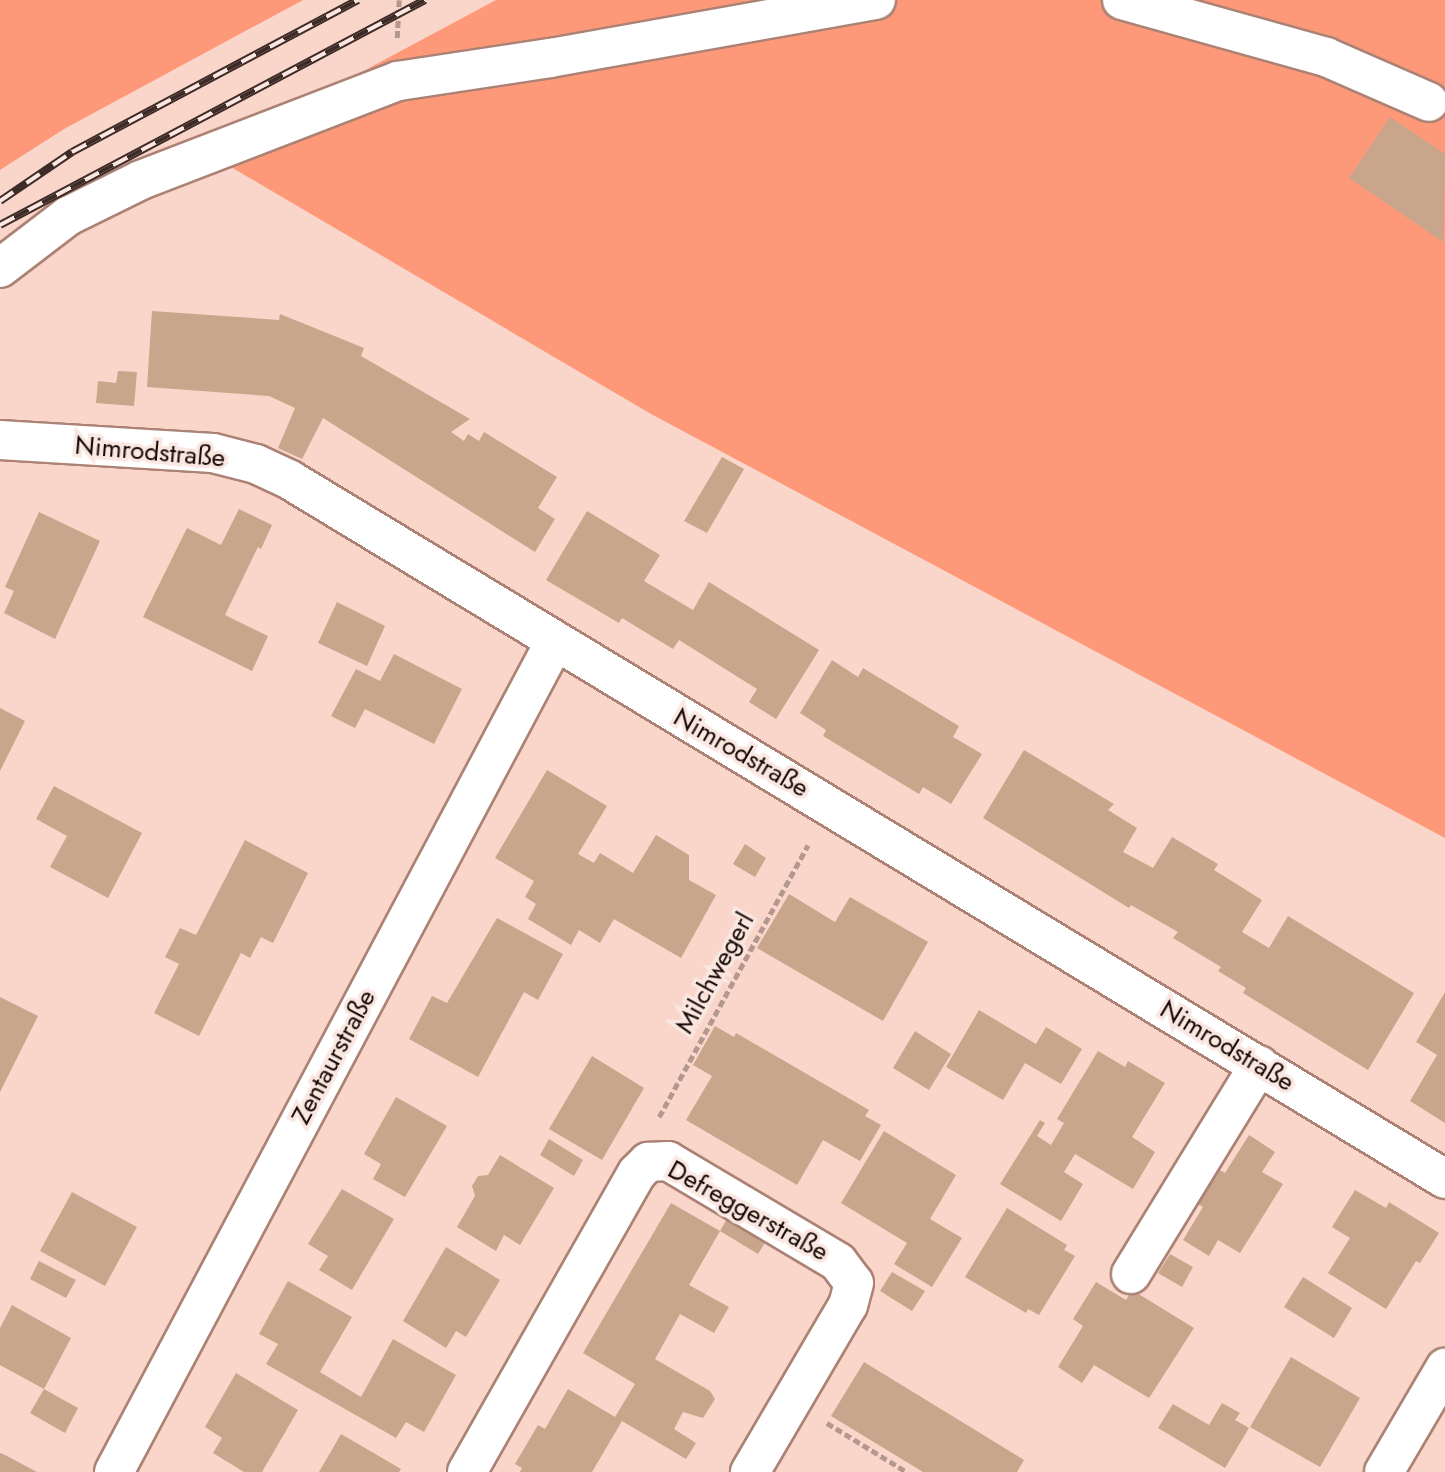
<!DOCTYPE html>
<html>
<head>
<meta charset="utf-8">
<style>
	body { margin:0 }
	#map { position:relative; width:1445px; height:1472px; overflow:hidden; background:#fad6ca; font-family:Jost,sans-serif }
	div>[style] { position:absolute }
	.green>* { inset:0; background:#fd9878 }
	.building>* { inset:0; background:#c8a58b }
	.path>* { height:4.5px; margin-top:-2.25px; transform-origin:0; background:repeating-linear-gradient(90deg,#b4978e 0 7px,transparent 0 10.5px) }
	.roads { filter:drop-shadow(2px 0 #ab8274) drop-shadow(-2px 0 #ab8274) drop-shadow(0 2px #ab8274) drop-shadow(0 -2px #ab8274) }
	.minor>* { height:38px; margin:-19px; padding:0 19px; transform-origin:19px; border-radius:19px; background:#fff }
	.rail>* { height:8px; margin-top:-4px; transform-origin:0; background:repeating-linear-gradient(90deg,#fae7e1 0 16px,#3c2b26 0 32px); box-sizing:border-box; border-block:2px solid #3c2b26 }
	span { translate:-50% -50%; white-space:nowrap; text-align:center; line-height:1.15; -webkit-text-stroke:7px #fae7e1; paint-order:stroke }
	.street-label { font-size:26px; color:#170905 }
</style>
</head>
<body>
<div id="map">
	<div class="green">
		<i style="clip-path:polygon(0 0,303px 0,64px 129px,0 170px)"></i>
		<i style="clip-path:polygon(496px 0,1445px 0,1445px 838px,651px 414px,209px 154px)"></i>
	</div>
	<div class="building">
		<i style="clip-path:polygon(1390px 117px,1445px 154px,1443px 242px,1349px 178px)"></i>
		<i style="clip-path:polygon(152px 311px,279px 320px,280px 314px,364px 348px,361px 356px,470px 419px,451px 432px,464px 441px,468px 434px,479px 441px,484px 432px,557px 477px,538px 508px,555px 519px,535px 552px,323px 418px,302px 459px,278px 448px,295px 408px,269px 396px,147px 387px)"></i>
		<i style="clip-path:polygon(118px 371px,137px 372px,134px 406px,96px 403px,98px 381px,116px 383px)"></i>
		<i style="clip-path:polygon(722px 457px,744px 469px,707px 533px,684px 521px)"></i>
		<i style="clip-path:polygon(239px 509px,272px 525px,261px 549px,258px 547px,225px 615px,268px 636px,252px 671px,143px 617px,187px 528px,221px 545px)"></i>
		<i style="clip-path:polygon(587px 511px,660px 555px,644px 581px,693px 610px,709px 582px,819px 650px,776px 719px,749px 702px,757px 689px,679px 640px,673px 649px,622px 618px,619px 623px,546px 580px)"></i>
		<i style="clip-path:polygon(39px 512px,100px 541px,55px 639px,4px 613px,14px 591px,5px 587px)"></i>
		<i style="clip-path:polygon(337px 602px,385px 626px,367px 666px,318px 643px)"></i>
		<i style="clip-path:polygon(394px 654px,462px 689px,434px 744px,365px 709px,355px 728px,331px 716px,356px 669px,380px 681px)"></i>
		<i style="clip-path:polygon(832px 660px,858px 677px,863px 668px,959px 726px,953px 737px,982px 754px,951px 804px,923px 787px,919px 794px,823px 736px,826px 730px,800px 713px)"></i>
		<i style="clip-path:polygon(0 708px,25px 721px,0 771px)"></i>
		<i style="clip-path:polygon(1024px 750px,1114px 804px,1108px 810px,1137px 828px,1123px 852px,1153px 868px,1172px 837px,1218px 864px,1214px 870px,1262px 900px,1242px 932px,1269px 948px,1288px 916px,1414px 993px,1368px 1070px,1243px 993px,1246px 988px,1218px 971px,1221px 967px,1173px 938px,1178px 932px,1131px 905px,1129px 908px,983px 818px)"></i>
		<i style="clip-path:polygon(547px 770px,607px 806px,578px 854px,594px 863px,600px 853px,633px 873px,656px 835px,689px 855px,689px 880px,716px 895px,681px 958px,614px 919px,600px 943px,579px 930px,571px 945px,528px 919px,536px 904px,525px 897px,534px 881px,495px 858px)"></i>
		<i style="clip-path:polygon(54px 786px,142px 833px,108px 898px,50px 867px,67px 836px,36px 819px)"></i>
		<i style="clip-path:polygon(245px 840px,308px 873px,273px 943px,261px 937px,250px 958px,241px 953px,199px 1036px,154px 1013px,179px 964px,165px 957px,180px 928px,196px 935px)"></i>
		<i style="clip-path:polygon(745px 844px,766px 858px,755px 877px,733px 864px)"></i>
		<i style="clip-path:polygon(789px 894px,835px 922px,850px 897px,928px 942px,883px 1021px,757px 948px)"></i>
		<i style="clip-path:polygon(497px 918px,563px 954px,538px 1000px,524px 992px,478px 1077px,409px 1039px,432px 996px,447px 1003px)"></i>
		<i style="clip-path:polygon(1445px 992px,1445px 1123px,1410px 1101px,1437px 1055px,1416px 1042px)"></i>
		<i style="clip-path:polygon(0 997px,38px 1016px,0 1092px)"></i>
		<i style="clip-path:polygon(979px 1010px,1036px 1044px,1046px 1027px,1082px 1049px,1061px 1084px,1025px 1063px,1003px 1100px,946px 1067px)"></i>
		<i style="clip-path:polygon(715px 1026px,734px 1037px,736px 1033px,869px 1110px,865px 1116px,881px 1125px,860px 1161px,823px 1140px,797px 1185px,686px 1120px,712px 1076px,693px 1065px)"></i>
		<i style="clip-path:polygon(915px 1031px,951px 1054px,929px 1090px,893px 1068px)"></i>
		<i style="clip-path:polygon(1098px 1051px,1125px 1067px,1128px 1061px,1165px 1083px,1132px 1137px,1155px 1152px,1133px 1189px,1075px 1154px,1064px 1172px,1083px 1184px,1061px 1221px,1000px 1184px,1040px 1120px,1045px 1123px,1037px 1136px,1051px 1145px,1064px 1123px,1057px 1119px)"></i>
		<i style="clip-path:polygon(592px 1056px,644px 1088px,602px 1160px,549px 1129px)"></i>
		<i style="clip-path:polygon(396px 1097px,447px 1126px,405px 1197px,373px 1179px,381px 1164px,364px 1154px)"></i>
		<i style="clip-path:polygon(884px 1131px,956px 1175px,930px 1219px,962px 1238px,932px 1287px,894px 1264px,907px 1243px,841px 1203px)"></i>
		<i style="clip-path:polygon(1249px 1135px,1275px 1152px,1262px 1172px,1283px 1184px,1240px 1253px,1218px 1240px,1209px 1256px,1183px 1240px,1203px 1207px,1195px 1202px,1216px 1168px,1225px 1173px)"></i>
		<i style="clip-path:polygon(549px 1139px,583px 1160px,574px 1176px,540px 1155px)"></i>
		<i style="clip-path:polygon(500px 1155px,554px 1188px,520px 1245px,504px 1235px,496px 1251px,457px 1227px,475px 1196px,472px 1186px,478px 1176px,488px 1175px)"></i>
		<i style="clip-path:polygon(342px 1189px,394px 1219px,352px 1290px,319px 1270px,328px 1256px,308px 1244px)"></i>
		<i style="clip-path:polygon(1355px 1190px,1386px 1208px,1389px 1202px,1439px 1233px,1420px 1263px,1416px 1261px,1386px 1309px,1328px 1273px,1350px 1238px,1332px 1227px)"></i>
		<i style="clip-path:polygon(72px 1192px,137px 1227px,105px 1286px,40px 1251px)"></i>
		<i style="clip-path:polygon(671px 1203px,720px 1231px,689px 1285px,729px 1307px,714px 1333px,680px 1314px,655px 1359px,710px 1391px,715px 1399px,703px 1418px,683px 1412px,674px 1429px,696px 1443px,686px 1459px,622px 1421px,592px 1472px,520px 1472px,522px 1468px,515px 1464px,538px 1425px,545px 1429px,568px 1389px,615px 1417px,635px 1384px,583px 1353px)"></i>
		<i style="clip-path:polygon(1007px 1208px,1067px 1245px,1064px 1250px,1075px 1256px,1039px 1315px,1028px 1309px,1026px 1313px,965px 1277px)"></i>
		<i style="clip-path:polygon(730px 1214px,768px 1238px,758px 1254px,720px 1231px)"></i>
		<i style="clip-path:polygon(446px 1247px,500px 1280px,466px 1337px,456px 1331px,446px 1348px,403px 1321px)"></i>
		<i style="clip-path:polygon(1170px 1254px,1193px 1267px,1182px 1287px,1158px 1273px)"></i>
		<i style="clip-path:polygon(39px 1261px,76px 1280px,66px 1298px,30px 1279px)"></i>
		<i style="clip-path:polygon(892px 1272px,925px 1291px,912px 1311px,880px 1291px)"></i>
		<i style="clip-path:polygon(1303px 1277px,1352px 1308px,1334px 1338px,1284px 1307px)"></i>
		<i style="clip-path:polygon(288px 1281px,352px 1317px,320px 1372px,361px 1397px,393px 1339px,456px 1375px,424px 1432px,406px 1422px,396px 1438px,266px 1364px,278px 1344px,259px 1334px)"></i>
		<i style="clip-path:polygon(1096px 1282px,1126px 1300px,1132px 1290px,1194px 1328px,1149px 1398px,1094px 1365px,1082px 1383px,1058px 1367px,1083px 1326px,1073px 1319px)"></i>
		<i style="clip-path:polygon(12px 1305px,71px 1338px,44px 1389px,0 1365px,0 1328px)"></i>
		<i style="clip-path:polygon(1291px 1357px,1360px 1398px,1320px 1467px,1250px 1427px)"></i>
		<i style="clip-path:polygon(864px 1362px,1024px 1460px,1017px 1472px,923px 1472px,831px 1416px)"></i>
		<i style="clip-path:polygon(236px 1373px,298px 1410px,262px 1472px,244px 1472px,213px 1453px,222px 1438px,205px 1427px)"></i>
		<i style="clip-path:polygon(44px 1389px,78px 1408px,65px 1433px,30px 1413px)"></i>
		<i style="clip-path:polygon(1222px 1403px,1240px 1413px,1235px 1420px,1249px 1428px,1225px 1468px,1158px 1428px,1173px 1404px,1209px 1425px)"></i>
		<i style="clip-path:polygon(341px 1434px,401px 1469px,399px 1472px,319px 1472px)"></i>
		<i style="clip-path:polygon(0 1453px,5px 1455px,37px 1472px,0 1472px)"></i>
	</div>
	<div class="path">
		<i style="left:397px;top:38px;width:38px;rotate:-87deg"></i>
		<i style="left:659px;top:1117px;width:310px;rotate:-61.3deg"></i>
		<i style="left:827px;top:1423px;width:94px;rotate:31.5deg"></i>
	</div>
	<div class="roads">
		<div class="minor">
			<i style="left:1122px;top:0;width:212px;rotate:15.6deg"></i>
			<i style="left:1326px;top:57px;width:112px;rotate:23.6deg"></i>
			<i style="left:0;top:268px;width:86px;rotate:-37.4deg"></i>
			<i style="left:68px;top:216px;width:81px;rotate:-26.3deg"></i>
			<i style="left:141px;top:180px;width:275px;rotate:-21.1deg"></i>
			<i style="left:398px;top:81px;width:154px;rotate:-8.6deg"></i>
			<i style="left:550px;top:58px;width:331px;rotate:-10.1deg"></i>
			<i style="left:0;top:440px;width:213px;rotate:3.5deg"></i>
			<i style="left:213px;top:453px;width:44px;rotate:14.3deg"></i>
			<i style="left:256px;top:464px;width:38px;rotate:25deg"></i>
			<i style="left:290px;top:480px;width:1350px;rotate:31.18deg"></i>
			<i style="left:1131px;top:1274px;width:245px;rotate:-58.5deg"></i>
			<i style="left:114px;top:1472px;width:939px;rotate:-62.04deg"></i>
			<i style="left:467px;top:1472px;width:344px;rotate:-60.4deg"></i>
			<i style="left:637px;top:1173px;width:16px;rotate:-45deg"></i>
			<i style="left:648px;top:1162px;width:20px;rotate:-3deg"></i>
			<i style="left:668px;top:1161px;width:198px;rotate:30.7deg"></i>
			<i style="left:838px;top:1262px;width:26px;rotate:53deg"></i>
			<i style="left:854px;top:1283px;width:23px;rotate:105deg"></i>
			<i style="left:848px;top:1305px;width:194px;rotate:120.4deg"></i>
			<i style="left:1384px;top:1472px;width:121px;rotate:-59.6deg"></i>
		</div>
	</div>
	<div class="rail">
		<i style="left:0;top:201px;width:87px;rotate:-34.2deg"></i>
		<i style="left:72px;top:152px;width:324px;rotate:-28deg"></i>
		<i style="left:0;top:225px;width:481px;rotate:-27.9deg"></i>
	</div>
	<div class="street-label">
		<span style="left:150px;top:452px;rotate:5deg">Nimrodstraße</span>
		<span style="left:741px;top:753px;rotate:30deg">Nimrodstraße</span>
		<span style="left:715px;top:973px;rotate:-61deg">Milchwegerl</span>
		<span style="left:1227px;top:1046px;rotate:31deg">Nimrodstraße</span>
		<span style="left:334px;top:1057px;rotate:-62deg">Zentaurstraße</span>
		<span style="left:748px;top:1211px;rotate:29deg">Defreggerstraße</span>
	</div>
</div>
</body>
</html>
